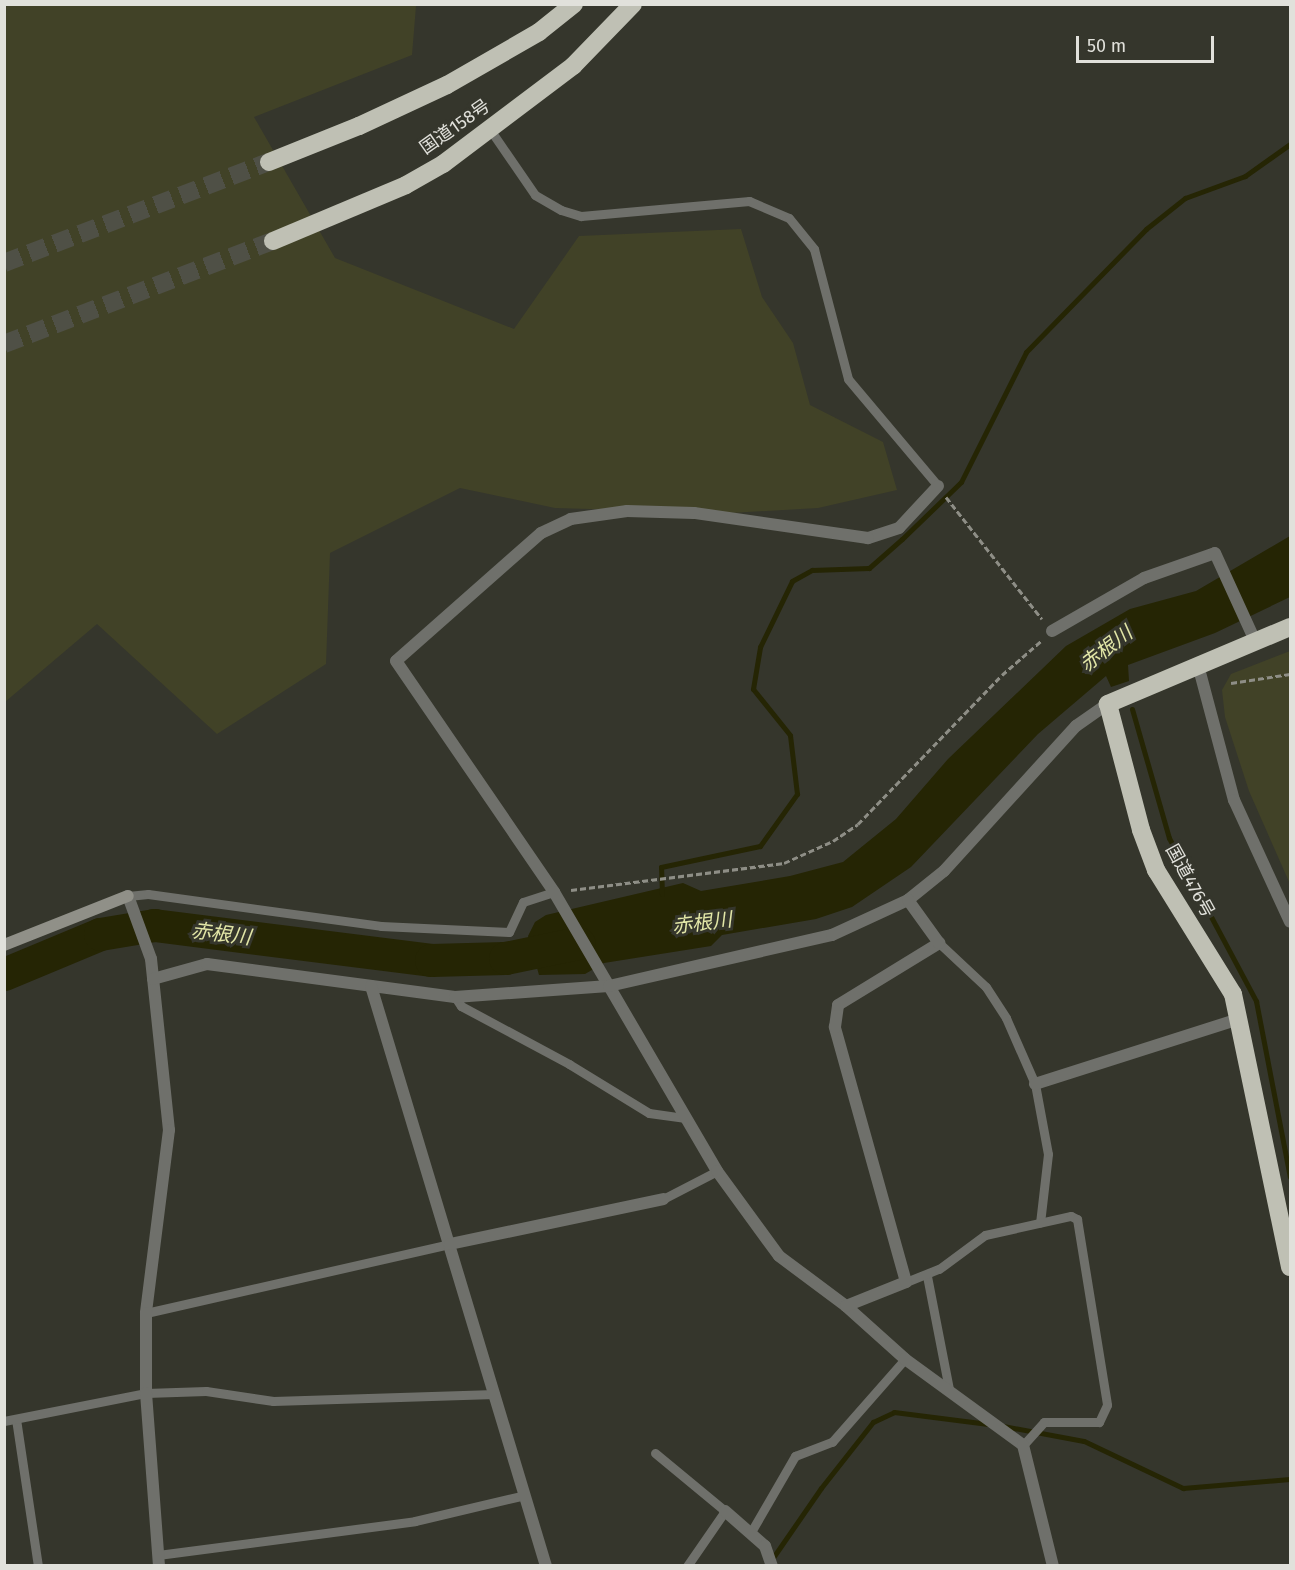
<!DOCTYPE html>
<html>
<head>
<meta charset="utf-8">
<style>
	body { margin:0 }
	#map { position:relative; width:1295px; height:1570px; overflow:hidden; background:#35362c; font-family:"Fira Sans","Noto Sans JP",sans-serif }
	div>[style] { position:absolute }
	.green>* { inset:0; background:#414227 }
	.water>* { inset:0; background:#252504 }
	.stream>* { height:5px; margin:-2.5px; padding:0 2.5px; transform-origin:2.5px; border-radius:2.5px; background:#252504 }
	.river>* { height:33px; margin:-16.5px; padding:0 16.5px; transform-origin:16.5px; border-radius:16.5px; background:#252504 }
	.highway-tunnel>* { height:18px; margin-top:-9px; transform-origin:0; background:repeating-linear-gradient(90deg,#4f5046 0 18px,transparent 0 27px) }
	.path>* { height:3px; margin-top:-1.5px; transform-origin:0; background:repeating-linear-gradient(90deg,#8e8e86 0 6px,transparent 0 9px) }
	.lane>* { height:9px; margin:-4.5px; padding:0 4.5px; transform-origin:4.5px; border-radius:4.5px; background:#6f706b }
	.street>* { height:12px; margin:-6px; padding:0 6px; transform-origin:6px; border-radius:6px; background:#6f706b }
	.secondary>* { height:12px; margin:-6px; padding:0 6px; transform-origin:6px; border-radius:6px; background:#909088 }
	.highway>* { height:18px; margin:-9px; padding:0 9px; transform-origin:9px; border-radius:9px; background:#bfc0b4 }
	span { translate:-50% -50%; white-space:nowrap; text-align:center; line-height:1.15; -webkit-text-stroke:6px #35362c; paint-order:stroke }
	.street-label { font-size:18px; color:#e1e1db }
	.water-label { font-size:20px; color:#e2e6a7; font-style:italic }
	.frame { position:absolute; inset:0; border:6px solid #e1e1db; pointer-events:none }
	.scale { position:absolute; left:1076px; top:36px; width:138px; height:27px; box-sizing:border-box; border:3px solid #e1e1db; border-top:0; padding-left:8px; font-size:18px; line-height:21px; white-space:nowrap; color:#e1e1db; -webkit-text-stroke:4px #35362c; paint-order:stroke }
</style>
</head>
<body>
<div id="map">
	<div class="green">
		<i style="clip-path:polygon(5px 5px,416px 6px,412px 55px,254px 117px,335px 258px,514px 329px,579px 236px,741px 229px,762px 297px,793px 343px,810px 405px,883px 442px,897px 490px,818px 508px,730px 513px,555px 508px,460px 488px,330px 553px,326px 664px,217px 734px,97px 624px,5px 702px)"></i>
		<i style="clip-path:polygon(1290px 651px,1290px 884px,1249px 791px,1225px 717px,1222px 690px,1231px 674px)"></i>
	</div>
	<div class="water">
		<i style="clip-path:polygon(1290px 536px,1290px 597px,1215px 633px,1128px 665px,1129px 681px,1111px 687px,1106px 676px,1038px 734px,911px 867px,852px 907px,816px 919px,722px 935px,711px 946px,604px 963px,585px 974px,539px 975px,528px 936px,535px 922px,546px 915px,683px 883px,701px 891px,790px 876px,843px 862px,896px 819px,948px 759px,1066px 646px,1130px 609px,1196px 591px)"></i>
	</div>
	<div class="stream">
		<i style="left:1132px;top:709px;width:134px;rotate:74deg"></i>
		<i style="left:1169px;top:838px;width:185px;rotate:61.9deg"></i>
		<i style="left:1256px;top:1001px;width:179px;rotate:79.1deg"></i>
		<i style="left:662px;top:894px;width:27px;rotate:-92deg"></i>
		<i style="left:661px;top:867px;width:101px;rotate:-12deg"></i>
		<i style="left:760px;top:846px;width:64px;rotate:-54.6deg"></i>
		<i style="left:797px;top:794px;width:59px;rotate:-96.8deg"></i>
		<i style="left:790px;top:735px;width:59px;rotate:-128.8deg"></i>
		<i style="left:753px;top:689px;width:43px;rotate:-80.5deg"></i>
		<i style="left:760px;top:647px;width:73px;rotate:-64.1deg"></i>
		<i style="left:792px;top:581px;width:23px;rotate:-29deg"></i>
		<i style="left:812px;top:570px;width:57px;rotate:-2deg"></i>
		<i style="left:869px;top:568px;width:44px;rotate:-41.3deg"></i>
		<i style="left:902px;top:539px;width:82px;rotate:-44deg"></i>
		<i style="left:961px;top:482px;width:145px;rotate:-63.4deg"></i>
		<i style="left:1026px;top:352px;width:172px;rotate:-45.7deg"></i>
		<i style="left:1146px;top:229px;width:50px;rotate:-38.5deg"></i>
		<i style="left:1185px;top:198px;width:64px;rotate:-20.1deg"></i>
		<i style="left:1245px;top:176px;width:55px;rotate:-35.4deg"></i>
		<i style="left:1003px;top:1426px;width:82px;rotate:10.5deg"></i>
		<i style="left:1084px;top:1441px;width:110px;rotate:25.4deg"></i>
		<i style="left:1183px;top:1488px;width:107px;rotate:-4.8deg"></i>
		<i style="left:772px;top:1559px;width:86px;rotate:-55.4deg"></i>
		<i style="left:821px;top:1488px;width:84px;rotate:-51.8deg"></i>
		<i style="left:873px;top:1422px;width:23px;rotate:-25deg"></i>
		<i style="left:894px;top:1412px;width:95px;rotate:7.3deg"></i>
	</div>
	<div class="river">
		<i style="left:4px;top:974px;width:104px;rotate:-22.6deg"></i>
		<i style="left:100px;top:934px;width:55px;rotate:-9.5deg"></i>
		<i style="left:154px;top:925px;width:279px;rotate:7.2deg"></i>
		<i style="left:431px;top:960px;width:74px;rotate:-1.5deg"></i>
		<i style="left:505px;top:958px;width:75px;rotate:-11.6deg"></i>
	</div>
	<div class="highway-tunnel">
		<i style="left:4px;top:263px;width:284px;rotate:-20.9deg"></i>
		<i style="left:4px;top:344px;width:288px;rotate:-21deg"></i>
	</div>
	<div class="path">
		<i style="left:946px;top:497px;width:155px;rotate:51.8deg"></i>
		<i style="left:1231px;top:683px;width:60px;rotate:-8.7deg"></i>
		<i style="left:571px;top:890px;width:215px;rotate:-7.2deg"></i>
		<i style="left:784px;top:863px;width:54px;rotate:-24.2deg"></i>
		<i style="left:833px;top:841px;width:30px;rotate:-34deg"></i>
		<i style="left:858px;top:824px;width:207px;rotate:-46deg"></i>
		<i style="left:1002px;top:675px;width:52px;rotate:-41.1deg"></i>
	</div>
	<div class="lane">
		<i style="left:489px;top:128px;width:81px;rotate:55.5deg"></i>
		<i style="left:535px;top:195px;width:30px;rotate:30deg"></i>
		<i style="left:561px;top:210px;width:21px;rotate:17deg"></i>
		<i style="left:581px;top:216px;width:169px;rotate:-5.1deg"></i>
		<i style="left:749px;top:201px;width:43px;rotate:23deg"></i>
		<i style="left:789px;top:218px;width:40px;rotate:51deg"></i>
		<i style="left:814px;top:249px;width:134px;rotate:75.3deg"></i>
		<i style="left:848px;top:379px;width:140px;rotate:49.9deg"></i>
		<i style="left:128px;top:896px;width:20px;rotate:-6deg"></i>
		<i style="left:148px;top:894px;width:235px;rotate:7.8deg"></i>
		<i style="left:381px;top:926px;width:128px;rotate:2.7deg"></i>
		<i style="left:509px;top:932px;width:33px;rotate:-65deg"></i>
		<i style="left:523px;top:902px;width:33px;rotate:-18deg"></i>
		<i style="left:939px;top:943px;width:64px;rotate:43.1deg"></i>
		<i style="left:986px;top:987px;width:37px;rotate:57deg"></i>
		<i style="left:1006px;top:1018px;width:72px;rotate:66.3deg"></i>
		<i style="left:1035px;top:1084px;width:71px;rotate:79.5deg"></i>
		<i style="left:1048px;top:1154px;width:69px;rotate:96.6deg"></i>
		<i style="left:455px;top:997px;width:11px;rotate:56deg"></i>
		<i style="left:461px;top:1006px;width:123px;rotate:28.2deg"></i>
		<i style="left:569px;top:1064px;width:94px;rotate:31.5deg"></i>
		<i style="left:649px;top:1113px;width:37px;rotate:8deg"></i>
		<i style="left:663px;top:1199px;width:61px;rotate:-27.4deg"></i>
		<i style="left:927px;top:1276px;width:115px;rotate:79deg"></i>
		<i style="left:906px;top:1282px;width:35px;rotate:-22deg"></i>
		<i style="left:939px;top:1269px;width:57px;rotate:-36.5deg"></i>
		<i style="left:985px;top:1235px;width:88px;rotate:-12.5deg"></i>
		<i style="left:1071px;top:1216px;width:7px;rotate:27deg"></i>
		<i style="left:1077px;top:1219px;width:188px;rotate:80.8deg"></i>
		<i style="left:1107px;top:1405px;width:19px;rotate:115deg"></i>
		<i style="left:1099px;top:1422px;width:55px;rotate:180deg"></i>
		<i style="left:1044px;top:1422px;width:31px;rotate:132deg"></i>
		<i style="left:146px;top:1313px;width:312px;rotate:-12.8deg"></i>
		<i style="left:16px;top:1419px;width:149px;rotate:81.5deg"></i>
		<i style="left:4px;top:1421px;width:145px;rotate:-11.2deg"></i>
		<i style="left:146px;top:1393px;width:60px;rotate:-1.9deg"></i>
		<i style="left:206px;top:1391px;width:68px;rotate:8.5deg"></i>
		<i style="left:273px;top:1401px;width:222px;rotate:-1.8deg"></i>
		<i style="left:655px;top:1453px;width:91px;rotate:39.6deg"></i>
		<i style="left:725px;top:1511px;width:67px;rotate:124.6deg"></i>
		<i style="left:751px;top:1532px;width:88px;rotate:-59.9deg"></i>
		<i style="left:795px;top:1456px;width:40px;rotate:-21deg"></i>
		<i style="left:832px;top:1442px;width:111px;rotate:-48.7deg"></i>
		<i style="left:158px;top:1555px;width:259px;rotate:-7.5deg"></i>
		<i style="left:415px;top:1521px;width:113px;rotate:-13.3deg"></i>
	</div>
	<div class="street">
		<i style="left:938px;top:486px;width:57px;rotate:132.9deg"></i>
		<i style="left:899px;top:528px;width:33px;rotate:162deg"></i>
		<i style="left:868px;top:538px;width:176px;rotate:-171.8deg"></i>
		<i style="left:694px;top:513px;width:67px;rotate:-178.3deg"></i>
		<i style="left:627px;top:511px;width:57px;rotate:171.9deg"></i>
		<i style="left:571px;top:519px;width:33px;rotate:155deg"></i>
		<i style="left:541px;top:533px;width:193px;rotate:138.6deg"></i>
		<i style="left:396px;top:661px;width:280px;rotate:55.6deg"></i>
		<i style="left:554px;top:892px;width:323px;rotate:59.7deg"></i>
		<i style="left:717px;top:1171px;width:105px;rotate:53.9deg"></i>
		<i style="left:779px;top:1256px;width:84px;rotate:36.7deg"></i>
		<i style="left:846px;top:1306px;width:79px;rotate:41.9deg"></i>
		<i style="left:905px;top:1359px;width:146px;rotate:36.1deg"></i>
		<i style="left:1023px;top:1445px;width:125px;rotate:76.1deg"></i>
		<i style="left:1052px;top:631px;width:106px;rotate:-29.9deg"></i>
		<i style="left:1144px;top:578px;width:75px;rotate:-19.4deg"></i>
		<i style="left:1215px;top:553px;width:99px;rotate:65.5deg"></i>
		<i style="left:1198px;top:665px;width:140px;rotate:75.1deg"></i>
		<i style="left:1234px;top:800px;width:134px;rotate:65.3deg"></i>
		<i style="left:128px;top:896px;width:67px;rotate:69.9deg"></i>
		<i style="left:151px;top:959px;width:172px;rotate:84deg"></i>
		<i style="left:169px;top:1130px;width:184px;rotate:97.2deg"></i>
		<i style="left:146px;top:1313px;width:80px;rotate:90deg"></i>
		<i style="left:146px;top:1393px;width:173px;rotate:85.7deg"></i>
		<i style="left:153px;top:979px;width:56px;rotate:-15.5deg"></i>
		<i style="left:207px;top:964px;width:250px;rotate:7.6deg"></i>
		<i style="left:455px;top:997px;width:154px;rotate:-4.1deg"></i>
		<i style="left:609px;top:986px;width:229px;rotate:-12.9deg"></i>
		<i style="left:832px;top:935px;width:84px;rotate:-24.7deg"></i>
		<i style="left:908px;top:900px;width:46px;rotate:-38.9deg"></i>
		<i style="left:944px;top:871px;width:196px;rotate:-47.7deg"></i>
		<i style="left:1076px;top:726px;width:39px;rotate:-35deg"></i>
		<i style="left:371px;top:986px;width:606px;rotate:73.21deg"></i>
		<i style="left:1035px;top:1084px;width:214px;rotate:-17.7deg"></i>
		<i style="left:450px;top:1244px;width:218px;rotate:-11.9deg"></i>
		<i style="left:846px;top:1306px;width:65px;rotate:-21.8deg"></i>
		<i style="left:906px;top:1282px;width:265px;rotate:-105.6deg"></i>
		<i style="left:835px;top:1027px;width:22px;rotate:-82deg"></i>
		<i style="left:838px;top:1005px;width:119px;rotate:-31.5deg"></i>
		<i style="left:939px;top:943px;width:53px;rotate:-125.8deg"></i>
		<i style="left:725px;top:1511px;width:53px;rotate:41.2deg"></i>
		<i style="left:765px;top:1546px;width:21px;rotate:71deg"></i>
	</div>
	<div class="secondary">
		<i style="left:4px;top:945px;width:133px;rotate:-21.6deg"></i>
	</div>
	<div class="highway">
		<i style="left:269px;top:162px;width:97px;rotate:-21.8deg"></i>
		<i style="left:359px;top:126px;width:97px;rotate:-25deg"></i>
		<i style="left:447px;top:85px;width:106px;rotate:-29.9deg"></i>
		<i style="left:539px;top:32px;width:45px;rotate:-38.7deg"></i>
		<i style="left:273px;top:241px;width:144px;rotate:-22.8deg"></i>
		<i style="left:406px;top:185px;width:43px;rotate:-29.6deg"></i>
		<i style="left:443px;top:164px;width:163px;rotate:-37deg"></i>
		<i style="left:573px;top:66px;width:86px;rotate:-45.9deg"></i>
		<i style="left:1290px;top:627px;width:198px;rotate:157.1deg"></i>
		<i style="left:1108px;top:704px;width:130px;rotate:75.3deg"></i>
		<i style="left:1141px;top:830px;width:43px;rotate:69.4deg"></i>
		<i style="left:1156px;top:870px;width:146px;rotate:58.2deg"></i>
		<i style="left:1233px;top:994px;width:279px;rotate:78.2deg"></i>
	</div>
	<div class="street-label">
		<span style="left:455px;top:127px;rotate:-35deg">国道158号</span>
		<span style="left:1190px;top:881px;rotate:61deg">国道476号</span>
	</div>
	<div class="water-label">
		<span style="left:1106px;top:649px;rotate:-38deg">赤根川</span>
		<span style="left:702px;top:923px;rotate:-7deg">赤根川</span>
		<span style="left:221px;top:934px;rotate:7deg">赤根川</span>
	</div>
	<div class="frame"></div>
	<div class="scale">50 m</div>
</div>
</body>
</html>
